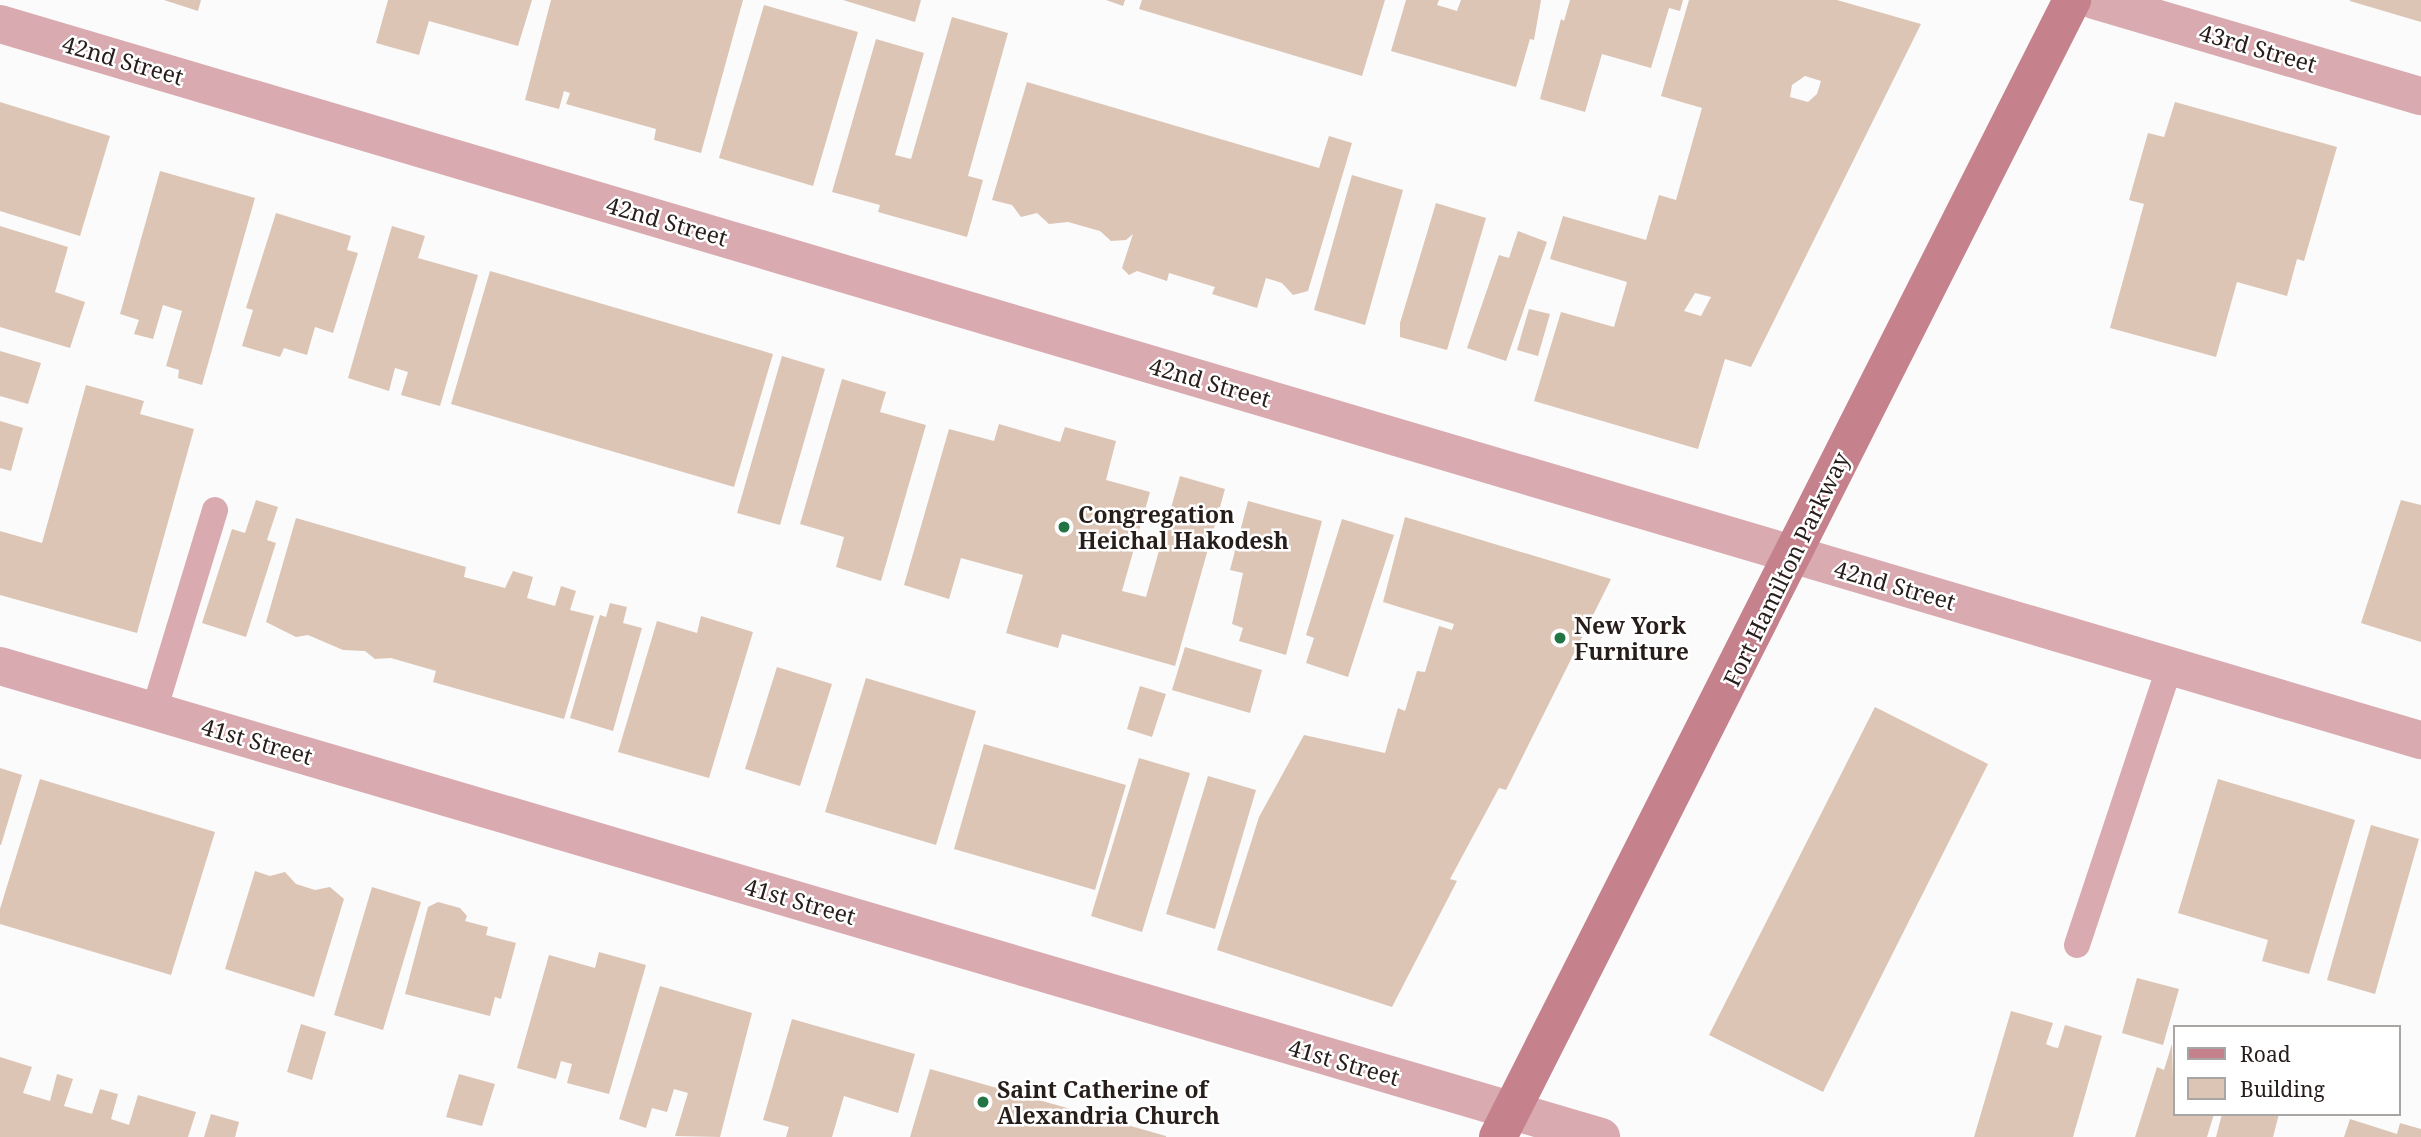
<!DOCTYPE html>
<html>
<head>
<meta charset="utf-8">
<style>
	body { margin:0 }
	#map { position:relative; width:2421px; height:1137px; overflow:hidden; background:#fbfbfb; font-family:"Noto Serif",serif }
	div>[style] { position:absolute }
	.building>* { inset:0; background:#dcc5b5 }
	.lane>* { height:26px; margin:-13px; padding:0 13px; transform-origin:13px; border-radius:13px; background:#d9aab0 }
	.street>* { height:38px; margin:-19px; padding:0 19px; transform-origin:19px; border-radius:19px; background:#d9aab0 }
	.secondary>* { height:38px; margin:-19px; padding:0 19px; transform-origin:19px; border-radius:19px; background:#c5818c }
	.dots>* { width:19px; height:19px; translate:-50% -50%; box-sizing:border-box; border:4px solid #fff; border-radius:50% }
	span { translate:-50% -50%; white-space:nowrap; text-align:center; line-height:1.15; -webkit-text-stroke:5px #fff; paint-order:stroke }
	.street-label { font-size:23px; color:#271d1a }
	.poi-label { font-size:23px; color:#271d1a; font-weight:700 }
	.left { translate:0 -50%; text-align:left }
	.legend { position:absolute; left:2173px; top:1025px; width:228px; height:91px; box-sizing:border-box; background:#fff; border:2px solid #a9a5a3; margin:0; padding:9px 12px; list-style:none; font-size:21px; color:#271d1a }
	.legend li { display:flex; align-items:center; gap:14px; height:35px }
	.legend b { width:35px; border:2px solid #a9a5a3 }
</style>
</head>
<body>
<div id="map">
	<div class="building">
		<i style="clip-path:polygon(164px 0,201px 0,198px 11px)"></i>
		<i style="clip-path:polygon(388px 0,532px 0,518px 46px,429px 21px,419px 55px,376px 43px)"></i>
		<i style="clip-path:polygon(551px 0,743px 0,701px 153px,654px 140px,656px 129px,566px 104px,570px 93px,564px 91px,559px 109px,525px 100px)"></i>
		<i style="clip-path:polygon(843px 0,921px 0,915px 22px)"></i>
		<i style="clip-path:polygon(1106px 0,1125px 0,1123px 6px)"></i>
		<i style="clip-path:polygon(1142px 0,1385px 0,1362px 76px,1139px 9px)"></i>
		<i style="clip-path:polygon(1406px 0,1439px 0,1437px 5px,1457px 11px,1461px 0,1541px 0,1534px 40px,1530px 39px,1516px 87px,1391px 51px)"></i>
		<i style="clip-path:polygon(1570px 0,1683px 0,1680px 11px,1669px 8px,1651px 68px,1602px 54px,1585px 112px,1540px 99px,1561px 19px,1564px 21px)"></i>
		<i style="clip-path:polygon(evenodd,1689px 0,1837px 0,1921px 24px,1751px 367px,1725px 359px,1698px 449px,1534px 401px,1561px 312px,1614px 327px,1627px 282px,1550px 259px,1563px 216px,1646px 240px,1659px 195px,1676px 200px,1702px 108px,1661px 96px,1689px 0,1805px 76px,1821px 81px,1817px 94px,1808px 102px,1790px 97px,1792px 85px,1805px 76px,1689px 0,1695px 293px,1711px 297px,1701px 316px,1684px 311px,1695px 293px)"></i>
		<i style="clip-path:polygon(2350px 0,2421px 0,2421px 22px,2350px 1px)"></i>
		<i style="clip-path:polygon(764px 5px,858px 32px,813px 186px,719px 158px)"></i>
		<i style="clip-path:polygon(952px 17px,1008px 33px,968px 176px,983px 180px,967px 237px,878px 212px,880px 205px,832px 192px,876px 39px,924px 53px,895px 155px,911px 159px)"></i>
		<i style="clip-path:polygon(1027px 82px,1319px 168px,1329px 136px,1352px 143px,1308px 291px,1293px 295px,1282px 283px,1266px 278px,1257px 308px,1212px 294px,1215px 287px,1169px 273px,1167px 281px,1137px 271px,1129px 275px,1122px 268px,1133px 234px,1126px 240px,1111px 241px,1100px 231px,1068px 222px,1049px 224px,1037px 213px,1021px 217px,1012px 205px,992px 200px)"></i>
		<i style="clip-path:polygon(0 102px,110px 136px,80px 236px,0 211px)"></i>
		<i style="clip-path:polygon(2175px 102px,2337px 147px,2304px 261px,2297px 259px,2287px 296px,2237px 282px,2216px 357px,2110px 328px,2144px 204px,2129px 200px,2148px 133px,2164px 137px)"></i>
		<i style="clip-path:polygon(160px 171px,255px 198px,202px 385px,178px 378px,179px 370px,166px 366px,182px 311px,163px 305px,153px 339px,134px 334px,139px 320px,120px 314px)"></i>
		<i style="clip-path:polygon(1352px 175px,1403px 190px,1365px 325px,1314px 310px)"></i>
		<i style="clip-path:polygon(1436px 203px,1486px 218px,1447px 350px,1400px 337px,1400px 323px)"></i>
		<i style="clip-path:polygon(276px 213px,351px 236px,347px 250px,358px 253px,333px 333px,315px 327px,307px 355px,284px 348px,280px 357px,242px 346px,253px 310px,246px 308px)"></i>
		<i style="clip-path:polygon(0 226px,68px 247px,55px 292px,85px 302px,70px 348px,0 327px)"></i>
		<i style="clip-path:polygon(392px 226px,425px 236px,418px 258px,478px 275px,440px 406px,401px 395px,408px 372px,395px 368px,389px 391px,348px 378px)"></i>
		<i style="clip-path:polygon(1518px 231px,1547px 242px,1506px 361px,1467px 348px,1499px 255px,1509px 258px)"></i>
		<i style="clip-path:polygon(490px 271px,773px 354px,734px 487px,451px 404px)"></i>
		<i style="clip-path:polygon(1529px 309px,1550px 314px,1538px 356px,1517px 350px)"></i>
		<i style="clip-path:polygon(0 351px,41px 363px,28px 404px,0 396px)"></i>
		<i style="clip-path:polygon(782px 356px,825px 369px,780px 525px,737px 513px)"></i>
		<i style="clip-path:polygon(842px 379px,886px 392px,880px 412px,926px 425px,881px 581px,836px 567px,844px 537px,800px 524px)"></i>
		<i style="clip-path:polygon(86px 385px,144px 401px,140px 414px,194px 429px,137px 633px,0 595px,0 531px,42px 543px)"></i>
		<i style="clip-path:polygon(0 421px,23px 428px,11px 471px,0 468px)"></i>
		<i style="clip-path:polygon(999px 424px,1060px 442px,1065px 427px,1116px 441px,1106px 480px,1150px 492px,1122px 591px,1146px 597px,1180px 476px,1225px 489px,1175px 666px,1062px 634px,1058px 648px,1006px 633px,1023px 575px,961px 558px,949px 599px,904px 585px,949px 429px,994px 441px)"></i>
		<i style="clip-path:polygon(256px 500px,278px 507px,267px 540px,276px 543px,246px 637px,202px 623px,232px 529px,245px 533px)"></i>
		<i style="clip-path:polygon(2401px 500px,2421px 505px,2421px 642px,2361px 623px)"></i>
		<i style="clip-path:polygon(1248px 501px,1322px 521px,1286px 655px,1239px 641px,1243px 628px,1232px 624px,1243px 573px,1230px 570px)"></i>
		<i style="clip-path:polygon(1405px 517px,1611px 579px,1506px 790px,1499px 788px,1450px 879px,1457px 881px,1392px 1007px,1217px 950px,1259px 817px,1304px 735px,1385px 753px,1398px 708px,1405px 711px,1417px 671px,1425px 672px,1439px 626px,1452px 630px,1454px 624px,1383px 602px)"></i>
		<i style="clip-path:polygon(296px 518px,466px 567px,464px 577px,505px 588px,513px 571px,533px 577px,527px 598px,555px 606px,561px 586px,576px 591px,570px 610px,594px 616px,564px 719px,433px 682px,436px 671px,391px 658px,375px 659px,365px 651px,343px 650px,308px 635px,296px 637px,266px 622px)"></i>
		<i style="clip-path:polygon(1342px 519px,1394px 535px,1348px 677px,1306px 663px,1314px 638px,1306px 635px)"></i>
		<i style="clip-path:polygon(610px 603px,627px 607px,623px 623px,642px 628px,613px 731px,570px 718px,600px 615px,606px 617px)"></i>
		<i style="clip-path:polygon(701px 616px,753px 632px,709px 778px,618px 752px,657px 621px,697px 633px)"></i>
		<i style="clip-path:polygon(1185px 647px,1262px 670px,1250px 713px,1172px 690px)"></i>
		<i style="clip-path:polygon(777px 667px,832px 684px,800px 786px,745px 769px)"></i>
		<i style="clip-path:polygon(866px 678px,976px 711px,936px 845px,825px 812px)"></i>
		<i style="clip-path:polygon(1140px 686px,1166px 694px,1152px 737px,1127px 729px)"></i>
		<i style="clip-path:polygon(1875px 707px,1988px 764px,1823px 1092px,1709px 1035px)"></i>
		<i style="clip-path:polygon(984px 744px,1126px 785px,1095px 890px,954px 849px)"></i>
		<i style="clip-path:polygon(1139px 758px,1190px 773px,1142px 932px,1091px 916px)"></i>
		<i style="clip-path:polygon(0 768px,22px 775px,1px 845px,0 845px)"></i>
		<i style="clip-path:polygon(1208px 776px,1256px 790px,1215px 929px,1166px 914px)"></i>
		<i style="clip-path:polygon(40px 779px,215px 832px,171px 975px,0 924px,0 909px)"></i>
		<i style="clip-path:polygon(2218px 779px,2355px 820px,2309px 974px,2262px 961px,2268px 940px,2178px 913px)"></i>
		<i style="clip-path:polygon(2371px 825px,2419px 839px,2375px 994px,2327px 980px)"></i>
		<i style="clip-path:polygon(255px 871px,270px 876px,285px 872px,296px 884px,315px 890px,330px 887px,344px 899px,314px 997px,225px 969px)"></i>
		<i style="clip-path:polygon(372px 887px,421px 902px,383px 1030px,334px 1015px)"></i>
		<i style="clip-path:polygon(438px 902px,460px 908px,467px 916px,465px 921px,488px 927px,486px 935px,516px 943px,501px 999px,495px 997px,490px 1016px,405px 994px,428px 907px)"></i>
		<i style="clip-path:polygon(599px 952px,646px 965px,609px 1094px,567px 1083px,572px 1064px,561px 1061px,556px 1079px,517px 1068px,549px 955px,595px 968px)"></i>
		<i style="clip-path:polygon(2137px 978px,2179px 989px,2163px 1045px,2122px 1033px)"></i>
		<i style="clip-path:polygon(660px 986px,752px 1013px,720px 1137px,675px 1136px,688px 1093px,674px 1089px,667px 1112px,652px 1108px,646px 1128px,619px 1119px)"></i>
		<i style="clip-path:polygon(2011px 1011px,2053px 1023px,2046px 1044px,2053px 1047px,2058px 1048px,2065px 1025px,2102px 1036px,2073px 1137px,1974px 1137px)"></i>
		<i style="clip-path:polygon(792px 1019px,915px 1054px,898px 1113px,844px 1096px,832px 1137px,786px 1137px,789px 1127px,763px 1120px)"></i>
		<i style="clip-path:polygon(301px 1024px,326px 1032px,312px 1080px,287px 1072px)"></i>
		<i style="clip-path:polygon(2172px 1044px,2174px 1114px,2214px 1114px,2207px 1137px,2135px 1137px,2157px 1067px,2164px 1070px)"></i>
		<i style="clip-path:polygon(0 1057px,32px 1067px,23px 1093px,50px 1101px,57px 1074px,73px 1079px,64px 1106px,92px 1114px,100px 1089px,118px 1094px,111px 1119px,129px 1125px,138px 1095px,196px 1112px,188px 1137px,0 1137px)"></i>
		<i style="clip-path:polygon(930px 1069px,1166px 1136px,1166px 1137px,910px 1137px)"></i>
		<i style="clip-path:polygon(459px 1074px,495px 1084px,482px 1126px,446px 1117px)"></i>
		<i style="clip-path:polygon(211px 1114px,239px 1122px,235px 1137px,204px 1137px)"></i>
		<i style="clip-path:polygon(2222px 1114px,2279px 1114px,2273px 1137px,2216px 1137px)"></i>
		<i style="clip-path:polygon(2350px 1119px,2397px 1134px,2400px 1123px,2421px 1129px,2421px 1137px,2344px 1137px)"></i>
	</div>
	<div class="lane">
		<i style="left:154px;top:711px;width:210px;rotate:-73.1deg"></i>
		<i style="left:2077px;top:945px;width:295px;rotate:-71.6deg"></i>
	</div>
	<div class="street">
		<i style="left:2094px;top:0;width:341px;rotate:16.4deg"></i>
		<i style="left:0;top:24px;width:2525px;rotate:16.48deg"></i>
		<i style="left:0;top:666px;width:1669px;rotate:16.39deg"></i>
	</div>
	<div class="secondary">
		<i style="left:1498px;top:1137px;width:1274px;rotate:-63.21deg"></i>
	</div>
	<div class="dots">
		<i style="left:1064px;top:527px;background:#237445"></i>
		<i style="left:1560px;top:638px;background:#237445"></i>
		<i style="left:983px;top:1102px;background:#237445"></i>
	</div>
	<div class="street-label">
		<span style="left:2258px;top:48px;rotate:16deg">43rd Street</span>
		<span style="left:123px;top:60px;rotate:16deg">42nd Street</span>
		<span style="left:667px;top:221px;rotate:16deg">42nd Street</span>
		<span style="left:1210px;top:382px;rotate:16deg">42nd Street</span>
		<span style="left:1786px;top:569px;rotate:-64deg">Fort Hamilton Parkway</span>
		<span style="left:1895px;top:585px;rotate:16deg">42nd Street</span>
		<span style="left:257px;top:741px;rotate:16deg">41st Street</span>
		<span style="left:800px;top:901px;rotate:16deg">41st Street</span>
		<span style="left:1344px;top:1062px;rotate:16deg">41st Street</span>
	</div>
	<div class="poi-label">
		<span class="left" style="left:1078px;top:527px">Congregation<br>Heichal Hakodesh</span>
		<span class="left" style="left:1574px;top:638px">New York<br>Furniture</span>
		<span class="left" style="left:997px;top:1102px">Saint Catherine of<br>Alexandria Church</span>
	</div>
	<ul class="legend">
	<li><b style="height:9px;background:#c5818c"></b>Road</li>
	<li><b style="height:19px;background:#dcc5b5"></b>Building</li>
	</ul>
</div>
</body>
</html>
